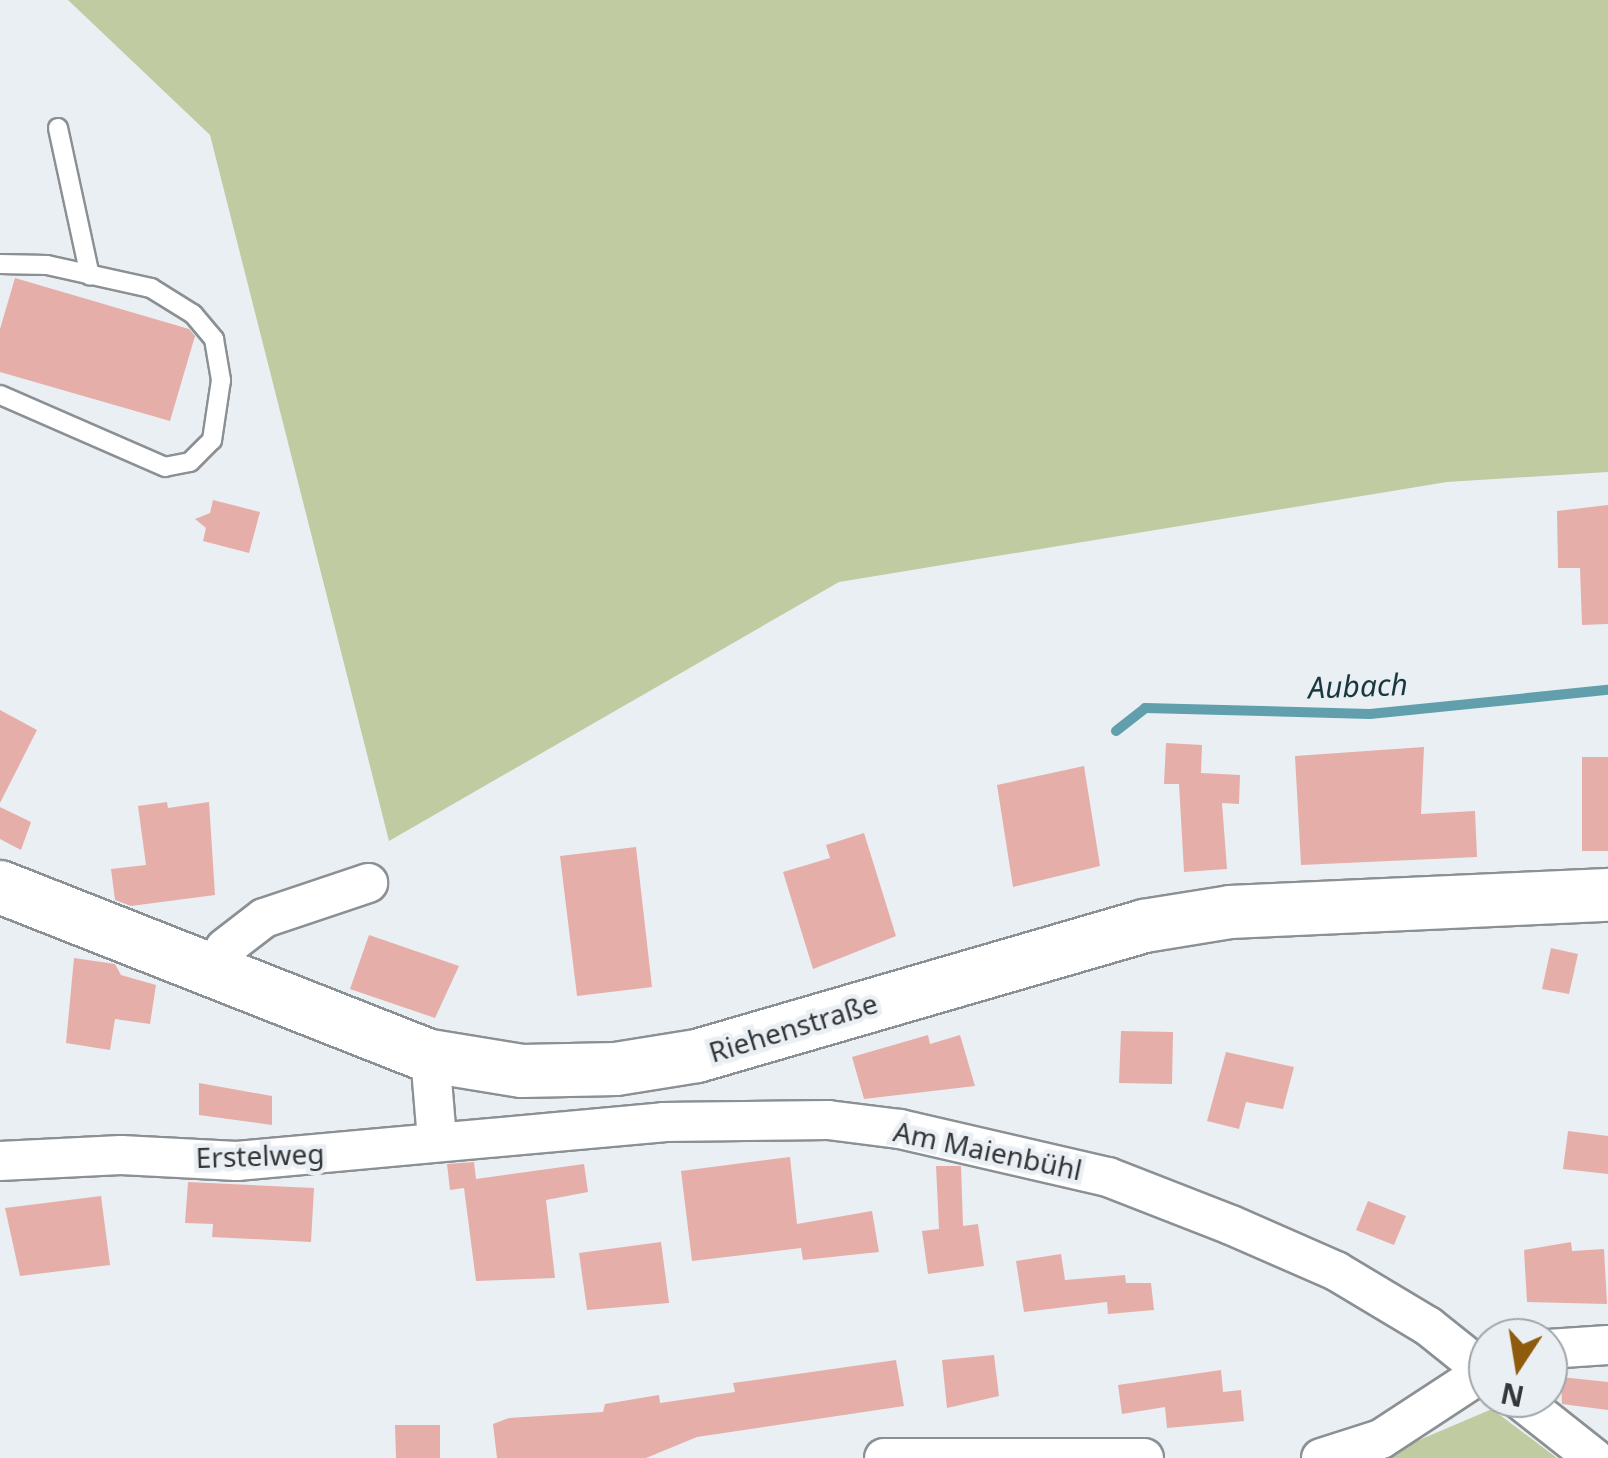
<!DOCTYPE html>
<html>
<head>
<meta charset="utf-8">
<style>
	body { margin:0 }
	#map { position:relative; width:1608px; height:1458px; overflow:hidden; background:#eaeff4; font-family:"Noto Sans",sans-serif }
	div>[style] { position:absolute }
	.green>* { inset:0; background:#c0cba2 }
	.stream>* { height:10px; margin:-5px; padding:0 5px; transform-origin:5px; border-radius:5px; background:#619fac }
	.building>* { inset:0; background:#e6aea9 }
	.roads { filter:drop-shadow(2px 0 #8b9094) drop-shadow(-2px 0 #8b9094) drop-shadow(0 2px #8b9094) drop-shadow(0 -2px #8b9094) }
	.lane>* { height:18px; margin:-9px; padding:0 9px; transform-origin:9px; border-radius:9px; background:#fff }
	.street>* { height:38px; margin:-19px; padding:0 19px; transform-origin:19px; border-radius:19px; background:#fff }
	.secondary>* { height:52px; margin:-26px; padding:0 26px; transform-origin:26px; border-radius:26px; background:#fff }
	span { translate:-50% -50%; white-space:nowrap; text-align:center; line-height:1.15; -webkit-text-stroke:9px #eaeff4; paint-order:stroke }
	.street-label { font-size:28px; color:#343638 }
	.water-label { font-size:30px; color:#18373e; font-style:italic }
	.north { position:absolute; left:1468px; top:1318px; width:100px; height:100px; box-sizing:border-box; background:#eaeff4; border:2px solid #a1a5a9; border-radius:50%; rotate:192deg; font-size:28px; font-weight:700; line-height:40px; text-align:center; color:#343638 }
	.north::after { content:''; display:block; margin:auto; width:35px; height:45px; background:#8f5b0d; clip-path:polygon(50% 0,100% 100%,50% 72%,0 100%) }
</style>
</head>
<body>
<div id="map">
	<div class="green">
		<i style="clip-path:polygon(68px 0,1608px 0,1608px 472px,1447px 482px,839px 582px,389px 841px,210px 135px)"></i>
		<i style="clip-path:polygon(1492px 1409px,1557px 1458px,1377px 1458px)"></i>
	</div>
	<div class="stream">
		<i style="left:1116px;top:731px;width:37px;rotate:-38deg"></i>
		<i style="left:1145px;top:708px;width:225px;rotate:1.5deg"></i>
		<i style="left:1370px;top:714px;width:239px;rotate:-5.8deg"></i>
	</div>
	<div class="building">
		<i style="clip-path:polygon(15px 278px,189px 329px,195px 336px,170px 421px,0 372px,0 329px)"></i>
		<i style="clip-path:polygon(213px 500px,260px 512px,249px 553px,203px 541px,206px 528px,195px 519px,210px 513px)"></i>
		<i style="clip-path:polygon(1608px 505px,1608px 624px,1582px 625px,1580px 568px,1558px 568px,1557px 511px)"></i>
		<i style="clip-path:polygon(0 710px,37px 730px,0 803px)"></i>
		<i style="clip-path:polygon(1166px 743px,1202px 745px,1201px 773px,1240px 775px,1239px 804px,1222px 803px,1227px 869px,1184px 872px,1179px 784px,1164px 784px)"></i>
		<i style="clip-path:polygon(1424px 747px,1421px 814px,1475px 811px,1477px 857px,1301px 865px,1295px 756px)"></i>
		<i style="clip-path:polygon(1582px 757px,1608px 757px,1608px 851px,1582px 851px)"></i>
		<i style="clip-path:polygon(1084px 766px,1100px 866px,1013px 887px,997px 785px)"></i>
		<i style="clip-path:polygon(167px 802px,168px 808px,209px 802px,215px 895px,131px 906px,115px 900px,111px 869px,146px 865px,138px 806px)"></i>
		<i style="clip-path:polygon(0 807px,31px 822px,21px 850px,0 839px)"></i>
		<i style="clip-path:polygon(864px 833px,896px 936px,813px 969px,783px 872px,830px 858px,826px 845px)"></i>
		<i style="clip-path:polygon(636px 847px,652px 987px,577px 996px,560px 856px)"></i>
		<i style="clip-path:polygon(369px 935px,459px 966px,435px 1018px,350px 989px)"></i>
		<i style="clip-path:polygon(1551px 948px,1578px 954px,1569px 994px,1542px 989px)"></i>
		<i style="clip-path:polygon(74px 958px,115px 964px,121px 975px,156px 985px,150px 1024px,115px 1019px,110px 1050px,66px 1043px)"></i>
		<i style="clip-path:polygon(1121px 1031px,1173px 1032px,1172px 1084px,1119px 1083px)"></i>
		<i style="clip-path:polygon(928px 1035px,930px 1044px,960px 1035px,975px 1086px,864px 1099px,852px 1057px)"></i>
		<i style="clip-path:polygon(1226px 1052px,1294px 1067px,1283px 1109px,1246px 1102px,1239px 1129px,1207px 1121px)"></i>
		<i style="clip-path:polygon(199px 1083px,272px 1096px,272px 1125px,199px 1115px)"></i>
		<i style="clip-path:polygon(1568px 1131px,1608px 1136px,1608px 1174px,1563px 1169px)"></i>
		<i style="clip-path:polygon(790px 1157px,797px 1224px,872px 1211px,879px 1252px,803px 1260px,801px 1248px,692px 1261px,681px 1171px)"></i>
		<i style="clip-path:polygon(474px 1162px,476px 1179px,584px 1164px,588px 1192px,546px 1200px,555px 1278px,476px 1281px,464px 1188px,450px 1190px,447px 1164px)"></i>
		<i style="clip-path:polygon(936px 1166px,961px 1166px,963px 1226px,978px 1224px,984px 1266px,928px 1274px,922px 1231px,939px 1229px)"></i>
		<i style="clip-path:polygon(188px 1182px,314px 1188px,311px 1242px,212px 1237px,213px 1224px,185px 1223px)"></i>
		<i style="clip-path:polygon(101px 1196px,110px 1265px,20px 1276px,5px 1208px)"></i>
		<i style="clip-path:polygon(1368px 1201px,1406px 1216px,1394px 1245px,1356px 1230px)"></i>
		<i style="clip-path:polygon(661px 1242px,669px 1303px,587px 1310px,579px 1253px)"></i>
		<i style="clip-path:polygon(1571px 1242px,1572px 1251px,1604px 1249px,1607px 1304px,1527px 1302px,1524px 1250px)"></i>
		<i style="clip-path:polygon(1061px 1254px,1065px 1280px,1125px 1275px,1126px 1283px,1151px 1283px,1154px 1310px,1108px 1314px,1107px 1302px,1024px 1312px,1016px 1261px)"></i>
		<i style="clip-path:polygon(994px 1355px,999px 1396px,947px 1408px,942px 1360px)"></i>
		<i style="clip-path:polygon(896px 1360px,904px 1406px,697px 1437px,646px 1458px,497px 1458px,493px 1424px,509px 1418px,603px 1412px,605px 1404px,659px 1395px,660px 1403px,735px 1392px,733px 1383px)"></i>
		<i style="clip-path:polygon(1221px 1370px,1223px 1392px,1241px 1390px,1244px 1421px,1167px 1428px,1165px 1407px,1122px 1414px,1118px 1385px)"></i>
		<i style="clip-path:polygon(1561px 1377px,1608px 1382px,1608px 1410px,1562px 1404px)"></i>
		<i style="clip-path:polygon(395px 1425px,440px 1425px,440px 1458px,396px 1458px)"></i>
	</div>
	<div class="roads">
		<div class="lane">
			<i style="left:58px;top:128px;width:151px;rotate:77.8deg"></i>
			<i style="left:0;top:264px;width:47px;rotate:1.2deg"></i>
			<i style="left:47px;top:265px;width:107px;rotate:12.5deg"></i>
			<i style="left:151px;top:288px;width:49px;rotate:31.8deg"></i>
			<i style="left:193px;top:314px;width:33px;rotate:50deg"></i>
			<i style="left:214px;top:339px;width:42px;rotate:80.3deg"></i>
			<i style="left:221px;top:380px;width:61px;rotate:98.5deg"></i>
			<i style="left:212px;top:440px;width:31px;rotate:135deg"></i>
			<i style="left:190px;top:462px;width:25px;rotate:169deg"></i>
			<i style="left:165px;top:467px;width:180px;rotate:-156.4deg"></i>
		</div>
		<div class="street">
			<i style="left:209px;top:975px;width:31px;rotate:-59deg"></i>
			<i style="left:225px;top:948px;width:49px;rotate:-37.6deg"></i>
			<i style="left:264px;top:918px;width:110px;rotate:-18.6deg"></i>
			<i style="left:430px;top:1056px;width:83px;rotate:85.2deg"></i>
			<i style="left:0;top:1161px;width:121px;rotate:-2.8deg"></i>
			<i style="left:121px;top:1155px;width:116px;rotate:3deg"></i>
			<i style="left:237px;top:1161px;width:428px;rotate:-5.2deg"></i>
			<i style="left:663px;top:1122px;width:165px;rotate:-0.7deg"></i>
			<i style="left:828px;top:1120px;width:73px;rotate:7.1deg"></i>
			<i style="left:900px;top:1129px;width:213px;rotate:13deg"></i>
			<i style="left:1108px;top:1177px;width:132px;rotate:21.3deg"></i>
			<i style="left:1231px;top:1225px;width:115px;rotate:23.7deg"></i>
			<i style="left:1336px;top:1271px;width:107px;rotate:30.9deg"></i>
			<i style="left:1428px;top:1326px;width:77px;rotate:38.7deg"></i>
			<i style="left:1548px;top:1349px;width:60px;rotate:-3.8deg"></i>
			<i style="left:1518px;top:1398px;width:97px;rotate:38.3deg"></i>
			<i style="left:884px;top:1458px;width:260px"></i>
			<i style="left:1321px;top:1458px;width:63px;rotate:-17.6deg"></i>
			<i style="left:1381px;top:1439px;width:128px;rotate:-33.2deg"></i>
		</div>
		<div class="secondary">
			<i style="left:0;top:887px;width:462px;rotate:21.5deg"></i>
			<i style="left:430px;top:1056px;width:93px;rotate:9.3deg"></i>
			<i style="left:522px;top:1071px;width:94px;rotate:-1.2deg"></i>
			<i style="left:616px;top:1069px;width:82px;rotate:-9.1deg"></i>
			<i style="left:697px;top:1056px;width:466px;rotate:-16.2deg"></i>
			<i style="left:1144px;top:926px;width:87px;rotate:-9.2deg"></i>
			<i style="left:1230px;top:912px;width:378px;rotate:-2.6deg"></i>
		</div>
	</div>
	<div class="street-label">
		<span style="left:793px;top:1027px;rotate:-17deg">Riehenstraße</span>
		<span style="left:988px;top:1150px;rotate:12deg">Am Maienbühl</span>
		<span style="left:260px;top:1155px;rotate:-2deg">Erstelweg</span>
	</div>
	<div class="water-label">
		<span style="left:1358px;top:686px;rotate:-2deg">Aubach</span>
	</div>
	<div class="north">N</div>
</div>
</body>
</html>
